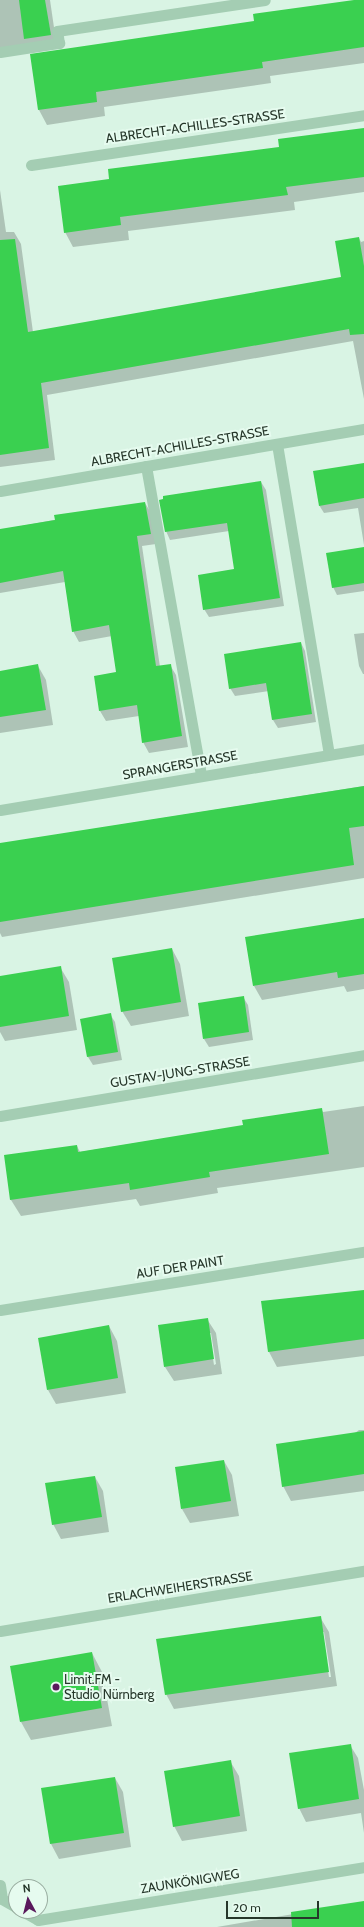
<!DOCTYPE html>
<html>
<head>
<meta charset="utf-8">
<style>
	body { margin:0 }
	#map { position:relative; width:364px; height:1927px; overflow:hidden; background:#d9f4e4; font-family:Cabin,sans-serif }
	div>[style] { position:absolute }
	.shadow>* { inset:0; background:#0003 }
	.building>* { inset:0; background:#3ad050 }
	.service>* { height:11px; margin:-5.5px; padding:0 5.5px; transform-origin:5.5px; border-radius:5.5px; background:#a4cdb3 }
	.minor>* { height:11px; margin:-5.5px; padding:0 5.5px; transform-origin:5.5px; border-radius:5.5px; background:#a4cdb3 }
	.dots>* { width:11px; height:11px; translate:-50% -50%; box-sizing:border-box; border:2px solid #e6fbef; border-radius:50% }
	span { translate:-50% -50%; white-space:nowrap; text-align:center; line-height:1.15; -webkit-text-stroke:4px #e6fbef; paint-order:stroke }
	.street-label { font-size:13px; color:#26372a }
	.poi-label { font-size:13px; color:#26372a }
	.left { translate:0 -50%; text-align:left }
	.north { position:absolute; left:8px; top:1879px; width:40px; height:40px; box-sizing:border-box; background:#e6fbef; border:1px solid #99ada0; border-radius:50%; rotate:353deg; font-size:11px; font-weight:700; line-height:16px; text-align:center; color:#26372a }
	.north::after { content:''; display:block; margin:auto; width:14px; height:18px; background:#5a185c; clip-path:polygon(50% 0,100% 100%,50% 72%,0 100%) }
	.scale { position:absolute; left:226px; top:1901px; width:93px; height:18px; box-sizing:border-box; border:2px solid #26372a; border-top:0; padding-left:5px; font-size:12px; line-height:14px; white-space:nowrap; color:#26372a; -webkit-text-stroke:3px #e6fbef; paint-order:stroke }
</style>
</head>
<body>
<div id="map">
	<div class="shadow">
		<i style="clip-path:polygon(0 0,50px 0,57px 48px,0 51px)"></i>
		<i style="clip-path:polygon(364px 0,364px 63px,270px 76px,271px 83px,104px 107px,105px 116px,47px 125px,39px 110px,31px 55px,255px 22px)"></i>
		<i style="clip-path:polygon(364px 129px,364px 192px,294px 202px,295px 210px,128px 231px,129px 240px,73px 247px,65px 232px,110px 180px,280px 148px)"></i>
		<i style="clip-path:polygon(0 190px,6px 232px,14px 232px,21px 244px,33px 332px,342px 278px,359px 238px,361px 242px,364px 241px,364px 399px,353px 341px,47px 395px,55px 460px,0 467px)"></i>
		<i style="clip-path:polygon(364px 464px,364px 545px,358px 508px,324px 513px,319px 505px)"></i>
		<i style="clip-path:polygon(261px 482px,266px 490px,284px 606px,209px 617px,204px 609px,236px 570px,229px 531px,170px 540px,166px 531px)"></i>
		<i style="clip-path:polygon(145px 503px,151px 513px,156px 544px,142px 546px,160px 667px,170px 665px,176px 675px,188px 747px,149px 753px,143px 742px,139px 716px,106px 721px,100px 711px,118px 673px,112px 636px,79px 642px,73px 631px,65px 582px,0 593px,0 530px)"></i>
		<i style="clip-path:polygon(364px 548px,364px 591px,337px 595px,333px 587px)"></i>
		<i style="clip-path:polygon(364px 633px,364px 674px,363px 674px,359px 666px,354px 634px)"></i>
		<i style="clip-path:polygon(301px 643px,305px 651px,316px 722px,278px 728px,273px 720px,269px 691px,235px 696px,230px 688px)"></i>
		<i style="clip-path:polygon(38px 666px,46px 680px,53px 725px,0 733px,0 672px)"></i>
		<i style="clip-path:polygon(364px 786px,364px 878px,2px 937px,0 933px,0 844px)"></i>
		<i style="clip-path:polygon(364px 918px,364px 989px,347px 992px,344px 986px,262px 1000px,254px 986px)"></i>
		<i style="clip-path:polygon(172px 949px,180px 964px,189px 1016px,131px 1026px,122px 1011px)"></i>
		<i style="clip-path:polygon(60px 967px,69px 982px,77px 1030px,5px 1041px,0 1032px,0 977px)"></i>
		<i style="clip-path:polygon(243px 997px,248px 1005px,253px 1040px,209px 1047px,204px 1039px)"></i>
		<i style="clip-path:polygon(110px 1014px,115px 1022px,122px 1060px,93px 1065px,88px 1057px,82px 1020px)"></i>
		<i style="clip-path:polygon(364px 1106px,364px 1167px,217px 1188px,218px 1193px,140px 1206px,136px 1199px,21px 1216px,11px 1200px,5px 1156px,77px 1146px,80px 1152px,244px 1126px,321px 1109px,323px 1112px)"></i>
		<i style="clip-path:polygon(364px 1291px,364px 1356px,277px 1367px,269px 1352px,262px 1302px)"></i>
		<i style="clip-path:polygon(evenodd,207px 1319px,216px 1333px,222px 1374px,174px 1381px,165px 1367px,207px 1319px,209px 1333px,211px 1333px,216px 1364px,214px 1365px,209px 1333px)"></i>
		<i style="clip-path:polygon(109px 1326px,117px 1341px,126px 1393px,56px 1404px,48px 1390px)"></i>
		<i style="clip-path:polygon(359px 1430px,364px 1430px,364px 1491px,291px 1501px,283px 1486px)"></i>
		<i style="clip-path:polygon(224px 1461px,232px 1475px,239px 1516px,190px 1523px,182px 1509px)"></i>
		<i style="clip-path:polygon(95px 1477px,103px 1491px,109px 1532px,61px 1539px,53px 1524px)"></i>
		<i style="clip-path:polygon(evenodd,320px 1617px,329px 1632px,337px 1686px,174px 1709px,166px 1694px,320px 1617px,322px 1632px,324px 1632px,331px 1677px,329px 1677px,322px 1632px)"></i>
		<i style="clip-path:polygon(92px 1653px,102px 1672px,112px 1726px,31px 1740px,21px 1722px)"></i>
		<i style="clip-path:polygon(350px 1745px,358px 1758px,364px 1790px,364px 1833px,361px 1813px,306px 1822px,299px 1808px)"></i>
		<i style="clip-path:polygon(230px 1761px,239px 1776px,247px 1831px,182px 1841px,174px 1826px)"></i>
		<i style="clip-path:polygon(115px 1778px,123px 1792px,131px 1847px,59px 1859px,51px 1844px,42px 1789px)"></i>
		<i style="clip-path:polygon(358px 1903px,364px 1913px,364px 1927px,217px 1927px)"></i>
	</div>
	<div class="building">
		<i style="clip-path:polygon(19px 0,45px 0,51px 35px,24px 39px)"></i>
		<i style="clip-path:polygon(354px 0,364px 0,364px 47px,262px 62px,263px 68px,96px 92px,97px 102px,38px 110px,30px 54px,254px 21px,253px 14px)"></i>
		<i style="clip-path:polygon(364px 128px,364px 177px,286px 187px,288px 195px,120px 217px,121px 225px,64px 233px,58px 186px,109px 179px,108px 169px,279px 147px,278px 139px)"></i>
		<i style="clip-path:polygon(359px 237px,364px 266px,364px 334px,350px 335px,349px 329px,41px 383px,49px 448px,0 455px,0 240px,15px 239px,28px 332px,341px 277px,335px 241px)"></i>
		<i style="clip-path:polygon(364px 463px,364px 498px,319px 506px,313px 471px)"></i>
		<i style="clip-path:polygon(261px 481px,280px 598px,203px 610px,198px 575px,234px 569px,227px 523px,165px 532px,159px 500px,163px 499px,163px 496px)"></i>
		<i style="clip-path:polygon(145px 502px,151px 534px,137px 536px,156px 666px,171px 664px,182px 736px,142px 743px,137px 705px,99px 711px,94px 676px,116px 672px,109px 625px,72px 632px,63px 571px,0 583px,0 529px,55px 520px,54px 515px)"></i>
		<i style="clip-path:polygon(364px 547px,364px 583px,332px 588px,326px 553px)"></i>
		<i style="clip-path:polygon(301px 642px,312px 714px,272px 720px,266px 683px,229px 689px,224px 654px)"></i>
		<i style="clip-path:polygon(38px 664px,46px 710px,0 717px,0 671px)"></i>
		<i style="clip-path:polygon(364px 786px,364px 826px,349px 828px,354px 865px,0 922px,0 843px)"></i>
		<i style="clip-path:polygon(364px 918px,364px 974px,338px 978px,337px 972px,253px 986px,245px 937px)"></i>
		<i style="clip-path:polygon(172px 948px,181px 1002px,121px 1012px,112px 958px)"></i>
		<i style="clip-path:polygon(61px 966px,69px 1016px,0 1027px,0 976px)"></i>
		<i style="clip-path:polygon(244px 996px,249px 1032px,203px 1039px,198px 1003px)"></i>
		<i style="clip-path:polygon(111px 1013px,118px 1052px,87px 1057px,80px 1019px)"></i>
		<i style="clip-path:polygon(322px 1108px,329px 1154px,209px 1172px,210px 1177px,130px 1190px,129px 1183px,10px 1200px,4px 1155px,77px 1145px,78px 1152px,243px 1125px,242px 1120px)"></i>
		<i style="clip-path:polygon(364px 1290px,364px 1339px,268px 1352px,261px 1301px)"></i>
		<i style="clip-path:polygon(208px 1318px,214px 1359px,164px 1367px,158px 1325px)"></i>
		<i style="clip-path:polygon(109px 1325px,118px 1378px,47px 1390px,38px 1338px)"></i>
		<i style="clip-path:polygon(364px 1431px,364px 1474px,282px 1487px,276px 1444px)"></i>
		<i style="clip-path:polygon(224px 1460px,231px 1501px,181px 1509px,175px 1467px)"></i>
		<i style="clip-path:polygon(95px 1476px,102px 1517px,52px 1525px,45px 1483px)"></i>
		<i style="clip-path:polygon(321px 1616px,329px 1672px,165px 1695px,156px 1639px)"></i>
		<i style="clip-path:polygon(92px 1652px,102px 1708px,20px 1722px,10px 1666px)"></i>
		<i style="clip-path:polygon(351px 1744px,359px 1799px,298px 1809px,289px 1753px)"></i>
		<i style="clip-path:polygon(231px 1760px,240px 1816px,173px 1827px,164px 1771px)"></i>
		<i style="clip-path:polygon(115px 1777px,124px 1833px,50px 1844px,41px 1788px)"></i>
		<i style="clip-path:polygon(364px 1901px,364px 1927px,292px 1927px,291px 1912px)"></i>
	</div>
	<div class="service">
		<i style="left:0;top:52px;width:60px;rotate:-8.7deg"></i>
		<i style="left:59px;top:43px;width:12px;rotate:-99deg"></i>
		<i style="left:57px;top:31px;width:210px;rotate:-8.5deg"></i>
		<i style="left:31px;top:165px;width:337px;rotate:-8.5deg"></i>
		<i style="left:277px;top:444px;width:314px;rotate:80.5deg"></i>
		<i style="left:146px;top:466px;width:314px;rotate:79.9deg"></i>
	</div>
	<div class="minor">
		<i style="left:0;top:491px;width:369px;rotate:-9.7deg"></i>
		<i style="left:0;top:810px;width:369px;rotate:-9.5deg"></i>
		<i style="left:0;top:1116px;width:369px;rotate:-9.5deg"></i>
		<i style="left:0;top:1310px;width:369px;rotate:-9.1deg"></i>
		<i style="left:0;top:1631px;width:369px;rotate:-9.4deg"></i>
		<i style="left:0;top:1885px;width:14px;rotate:82deg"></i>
		<i style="left:2px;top:1899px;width:16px;rotate:30deg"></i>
		<i style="left:22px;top:1911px;width:18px;rotate:29deg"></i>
		<i style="left:38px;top:1920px;width:330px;rotate:-9.2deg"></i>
	</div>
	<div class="dots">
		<i style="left:56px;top:1687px;background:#5a185c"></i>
	</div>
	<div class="street-label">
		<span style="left:195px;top:126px;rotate:-8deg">ALBRECHT-ACHILLES-STRASSE</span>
		<span style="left:180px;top:446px;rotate:-10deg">ALBRECHT-ACHILLES-STRASSE</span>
		<span style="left:180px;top:765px;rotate:-10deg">SPRANGERSTRASSE</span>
		<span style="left:180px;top:1072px;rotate:-9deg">GUSTAV-JUNG-STRASSE</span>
		<span style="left:180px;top:1267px;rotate:-9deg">AUF DER PAINT</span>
		<span style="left:180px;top:1587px;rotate:-9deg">ERLACHWEIHERSTRASSE</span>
		<span style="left:190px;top:1881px;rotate:-9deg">ZAUNKÖNIGWEG</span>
	</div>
	<div class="poi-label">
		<span class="left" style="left:64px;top:1687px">Limit.FM -<br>Studio Nürnberg</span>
	</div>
	<div class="north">N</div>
	<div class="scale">20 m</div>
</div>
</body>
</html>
